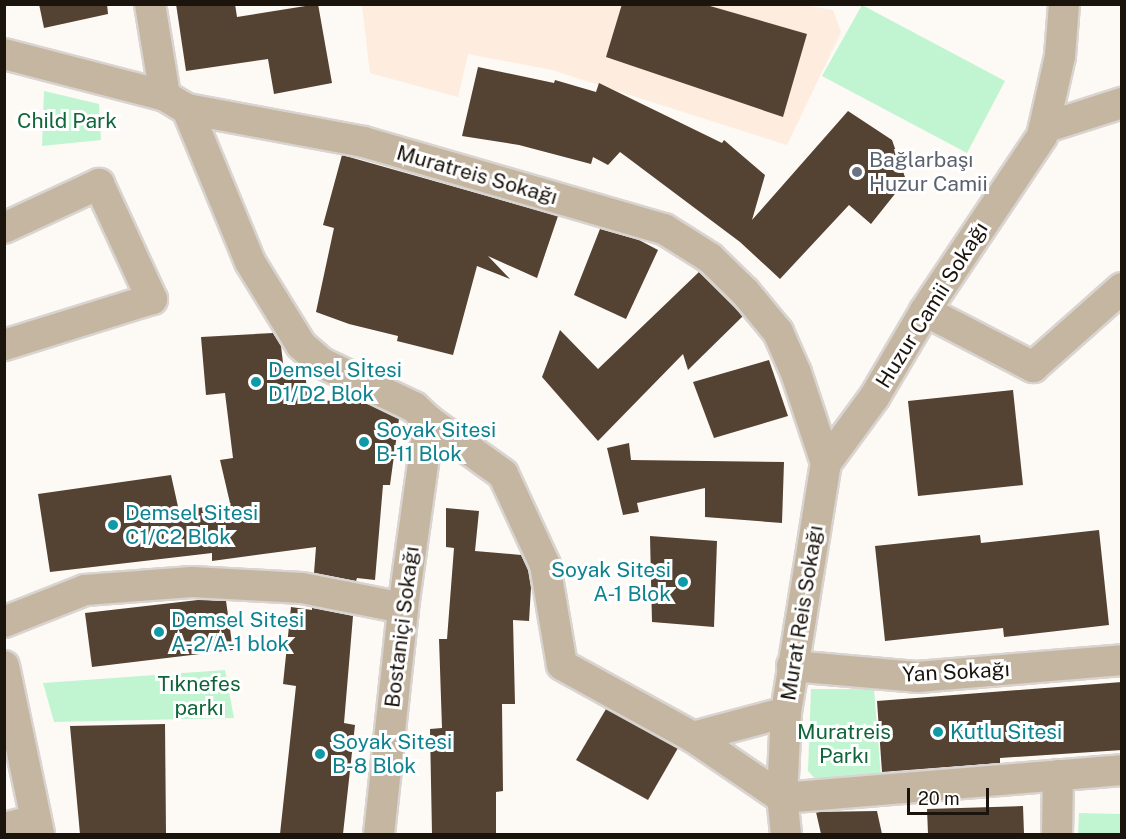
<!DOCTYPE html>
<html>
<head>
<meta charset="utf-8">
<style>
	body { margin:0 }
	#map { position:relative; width:1126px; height:839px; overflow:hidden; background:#fdf9f5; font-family:"Public Sans",sans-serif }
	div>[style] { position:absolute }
	.built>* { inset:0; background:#feecde }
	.green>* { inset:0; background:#c1f5d1 }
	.building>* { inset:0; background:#544233 }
	.roads { filter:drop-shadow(2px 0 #d9d4d0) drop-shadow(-2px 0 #d9d4d0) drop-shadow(0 2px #d9d4d0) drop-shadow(0 -2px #d9d4d0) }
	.minor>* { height:30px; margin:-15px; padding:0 15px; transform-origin:15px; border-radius:15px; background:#c5b6a1 }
	.dots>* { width:16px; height:16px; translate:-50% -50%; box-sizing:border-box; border:3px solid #fff; border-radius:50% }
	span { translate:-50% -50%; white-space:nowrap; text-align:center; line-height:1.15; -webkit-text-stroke:6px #fff; paint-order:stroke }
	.park-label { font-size:21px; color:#106539 }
	.worship-label { font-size:21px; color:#5b616d }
	.left { translate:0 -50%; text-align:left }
	.street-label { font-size:21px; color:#1b140d }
	.culture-label { font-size:21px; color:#0d838f }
	.right { translate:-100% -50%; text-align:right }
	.frame { position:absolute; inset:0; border:6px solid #1b140d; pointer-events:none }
	.scale { position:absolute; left:907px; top:788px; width:82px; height:27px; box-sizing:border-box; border:3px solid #1b140d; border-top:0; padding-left:8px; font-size:18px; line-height:21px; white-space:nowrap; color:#1b140d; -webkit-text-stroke:4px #fff; paint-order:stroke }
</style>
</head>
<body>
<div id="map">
	<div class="built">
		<i style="clip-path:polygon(362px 5px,803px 5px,833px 10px,841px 32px,787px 145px,552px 70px,468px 54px,458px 97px,370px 73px)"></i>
	</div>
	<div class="green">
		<i style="clip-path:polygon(862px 5px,1005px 81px,967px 153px,822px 76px)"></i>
		<i style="clip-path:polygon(44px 91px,99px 104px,101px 140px,42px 146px)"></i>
		<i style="clip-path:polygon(225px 670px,234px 718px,54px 722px,43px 683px)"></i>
		<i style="clip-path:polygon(811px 689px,874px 689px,881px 777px,817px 781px,808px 771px)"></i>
		<i style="clip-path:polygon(1079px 813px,1121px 814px,1121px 834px,1078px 834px)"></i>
	</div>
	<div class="building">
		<i style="clip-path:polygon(39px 4px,107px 4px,108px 14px,44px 28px)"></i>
		<i style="clip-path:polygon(176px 4px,235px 4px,237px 17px,318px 4px,332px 83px,274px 94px,268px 59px,186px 71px)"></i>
		<i style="clip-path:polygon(622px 4px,703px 4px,807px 34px,783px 117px,606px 57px)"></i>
		<i style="clip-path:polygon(478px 67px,554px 83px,555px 80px,596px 92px,599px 83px,722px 143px,724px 140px,765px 175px,752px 220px,848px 111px,892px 140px,906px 180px,871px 224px,849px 205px,780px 279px,740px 242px,620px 152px,608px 165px,593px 157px,591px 164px,519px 145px,462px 136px)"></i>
		<i style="clip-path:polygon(342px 155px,558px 216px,537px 278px,488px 256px,510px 279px,477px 266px,453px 355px,397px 341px,398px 336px,349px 324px,316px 312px,334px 228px,323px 225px)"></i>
		<i style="clip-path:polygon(600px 229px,639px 240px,658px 250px,626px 319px,574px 295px)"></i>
		<i style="clip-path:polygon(699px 272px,743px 316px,688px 370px,683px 354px,598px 441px,542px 377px,560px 330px,598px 369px)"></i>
		<i style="clip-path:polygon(273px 333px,281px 346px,284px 371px,302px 369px,305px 371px,308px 400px,364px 402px,399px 419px,390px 485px,383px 485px,375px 580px,357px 578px,356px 581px,314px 573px,316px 547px,212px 561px,212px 553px,50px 572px,38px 494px,171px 475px,179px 511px,230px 503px,220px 460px,233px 458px,225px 393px,206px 395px,201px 337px)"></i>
		<i style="clip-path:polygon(769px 360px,788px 416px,714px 438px,693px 382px)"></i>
		<i style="clip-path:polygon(1013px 390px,1023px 485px,918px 496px,908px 401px)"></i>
		<i style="clip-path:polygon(629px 443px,631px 460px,784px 462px,782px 523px,705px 517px,705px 488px,637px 503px,639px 512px,623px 515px,607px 448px)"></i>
		<i style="clip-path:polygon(446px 508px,479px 511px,475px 551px,521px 555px,528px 570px,531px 588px,529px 621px,513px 620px,515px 704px,502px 704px,503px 791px,496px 792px,496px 834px,432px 834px,430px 729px,442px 728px,439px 639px,447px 639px,454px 548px,446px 547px)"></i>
		<i style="clip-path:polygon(1099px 530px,1109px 625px,1004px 637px,1003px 628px,885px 641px,875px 546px,980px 535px,981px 543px)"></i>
		<i style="clip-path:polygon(650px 536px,717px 541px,714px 627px,652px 622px)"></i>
		<i style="clip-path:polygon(198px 600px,226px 601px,233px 650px,92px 667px,85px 613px)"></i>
		<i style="clip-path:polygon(291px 607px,312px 610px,312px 608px,353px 616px,344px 723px,355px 725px,343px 834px,280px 834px,296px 686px,283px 684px)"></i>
		<i style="clip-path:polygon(1122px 682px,1122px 750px,1000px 758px,1000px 763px,882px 772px,877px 701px)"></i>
		<i style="clip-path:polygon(606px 709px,678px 748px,648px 800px,576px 760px)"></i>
		<i style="clip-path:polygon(165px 724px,166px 834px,80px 834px,70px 726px)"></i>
		<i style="clip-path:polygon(1023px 806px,1024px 834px,928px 834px,927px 809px)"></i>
		<i style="clip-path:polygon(877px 811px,882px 834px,821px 834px,816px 812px)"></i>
	</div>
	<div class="roads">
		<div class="minor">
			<i style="left:150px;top:4px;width:93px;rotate:80.7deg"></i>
			<i style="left:4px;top:54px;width:166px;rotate:14.6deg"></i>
			<i style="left:165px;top:96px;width:26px;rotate:31deg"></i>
			<i style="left:187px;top:109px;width:180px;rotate:10.6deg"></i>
			<i style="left:364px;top:142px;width:312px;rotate:16.2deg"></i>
			<i style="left:664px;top:229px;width:54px;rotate:32.2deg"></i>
			<i style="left:710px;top:258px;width:49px;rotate:44.2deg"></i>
			<i style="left:745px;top:292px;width:52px;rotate:50.5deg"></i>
			<i style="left:778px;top:332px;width:45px;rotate:66.3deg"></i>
			<i style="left:796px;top:373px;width:95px;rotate:71.6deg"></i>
			<i style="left:187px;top:109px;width:165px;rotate:67.6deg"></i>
			<i style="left:250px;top:262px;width:97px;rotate:58.4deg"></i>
			<i style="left:301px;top:345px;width:28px;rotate:41deg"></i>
			<i style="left:322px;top:363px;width:102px;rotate:25.6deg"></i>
			<i style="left:414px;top:407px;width:21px;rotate:43deg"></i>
			<i style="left:429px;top:421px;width:91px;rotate:35.6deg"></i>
			<i style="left:503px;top:474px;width:100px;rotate:65.2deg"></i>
			<i style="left:545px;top:565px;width:101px;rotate:80.4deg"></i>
			<i style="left:562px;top:665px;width:149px;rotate:28.8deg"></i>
			<i style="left:693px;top:737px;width:108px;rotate:34.4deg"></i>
			<i style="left:782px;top:798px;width:341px;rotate:-4.7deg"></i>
			<i style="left:1044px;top:128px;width:82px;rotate:-17.8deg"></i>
			<i style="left:4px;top:228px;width:105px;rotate:-24.9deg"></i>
			<i style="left:99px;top:184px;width:127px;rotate:65.3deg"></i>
			<i style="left:152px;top:299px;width:155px;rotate:162.7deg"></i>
			<i style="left:925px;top:311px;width:122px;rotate:27.4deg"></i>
			<i style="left:1033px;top:367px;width:119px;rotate:-41.6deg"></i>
			<i style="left:4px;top:622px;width:87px;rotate:-21.6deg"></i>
			<i style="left:85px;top:590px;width:107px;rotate:-4.3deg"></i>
			<i style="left:192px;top:582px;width:110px;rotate:3.1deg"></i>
			<i style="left:302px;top:588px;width:103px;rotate:11.2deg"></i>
			<i style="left:4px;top:666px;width:172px;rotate:78.2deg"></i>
			<i style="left:792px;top:666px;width:125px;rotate:5deg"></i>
			<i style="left:917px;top:677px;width:206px;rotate:-4.7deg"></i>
			<i style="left:693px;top:737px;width:96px;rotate:-15deg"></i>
			<i style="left:4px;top:828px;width:33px;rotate:-14deg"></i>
			<i style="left:379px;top:834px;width:227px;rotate:-83.9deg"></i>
			<i style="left:403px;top:608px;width:189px;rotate:-82.1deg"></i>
			<i style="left:786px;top:834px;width:36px;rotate:-96deg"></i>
			<i style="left:782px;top:798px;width:86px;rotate:-87.3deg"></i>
			<i style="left:786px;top:712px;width:252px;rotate:-80.9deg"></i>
			<i style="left:826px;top:463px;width:83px;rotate:-53.8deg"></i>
			<i style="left:875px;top:396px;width:99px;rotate:-59.5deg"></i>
			<i style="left:925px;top:311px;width:211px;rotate:-56.2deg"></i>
			<i style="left:1042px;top:136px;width:82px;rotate:-77.3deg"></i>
			<i style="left:1060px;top:56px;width:52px;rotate:-85.6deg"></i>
			<i style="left:1057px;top:834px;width:59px;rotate:-89deg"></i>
		</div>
	</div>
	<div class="dots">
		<i style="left:857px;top:172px;background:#6b7280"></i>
		<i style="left:256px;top:382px;background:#0f9aa8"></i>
		<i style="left:364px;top:442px;background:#0f9aa8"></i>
		<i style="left:113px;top:525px;background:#0f9aa8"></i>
		<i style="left:683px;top:582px;background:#0f9aa8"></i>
		<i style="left:159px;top:632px;background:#0f9aa8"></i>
		<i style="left:938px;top:732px;background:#0f9aa8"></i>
		<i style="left:320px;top:754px;background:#0f9aa8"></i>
	</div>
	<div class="park-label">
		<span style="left:67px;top:121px">Child Park</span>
		<span style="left:199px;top:696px">Tıknefes<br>parkı</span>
		<span style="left:844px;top:744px">Muratreis<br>Parkı</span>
	</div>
	<div class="worship-label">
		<span class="left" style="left:869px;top:172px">Bağlarbaşı<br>Huzur Camii</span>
	</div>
	<div class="street-label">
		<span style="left:477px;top:175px;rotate:16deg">Muratreis Sokağı</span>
		<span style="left:932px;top:305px;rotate:-58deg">Huzur Camii Sokağı</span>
		<span style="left:802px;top:613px;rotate:-81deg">Murat Reis Sokağı</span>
		<span style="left:402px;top:627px;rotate:-83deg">Bostaniçi Sokağı</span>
		<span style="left:956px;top:672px;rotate:-3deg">Yan Sokağı</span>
	</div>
	<div class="culture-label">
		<span class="left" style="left:268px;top:382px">Demsel Sİtesi<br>D1/D2 Blok</span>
		<span class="left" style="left:376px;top:442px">Soyak Sitesi<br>B-11 Blok</span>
		<span class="left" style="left:125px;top:525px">Demsel Sitesi<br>C1/C2 Blok</span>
		<span class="right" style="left:671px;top:582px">Soyak Sitesi<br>A-1 Blok</span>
		<span class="left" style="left:171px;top:632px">Demsel Sitesi<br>A-2/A-1 blok</span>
		<span class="left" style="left:950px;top:732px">Kutlu Sitesi</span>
		<span class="left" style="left:332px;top:754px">Soyak Sitesi<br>B-8 Blok</span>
	</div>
	<div class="frame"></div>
	<div class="scale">20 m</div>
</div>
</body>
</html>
